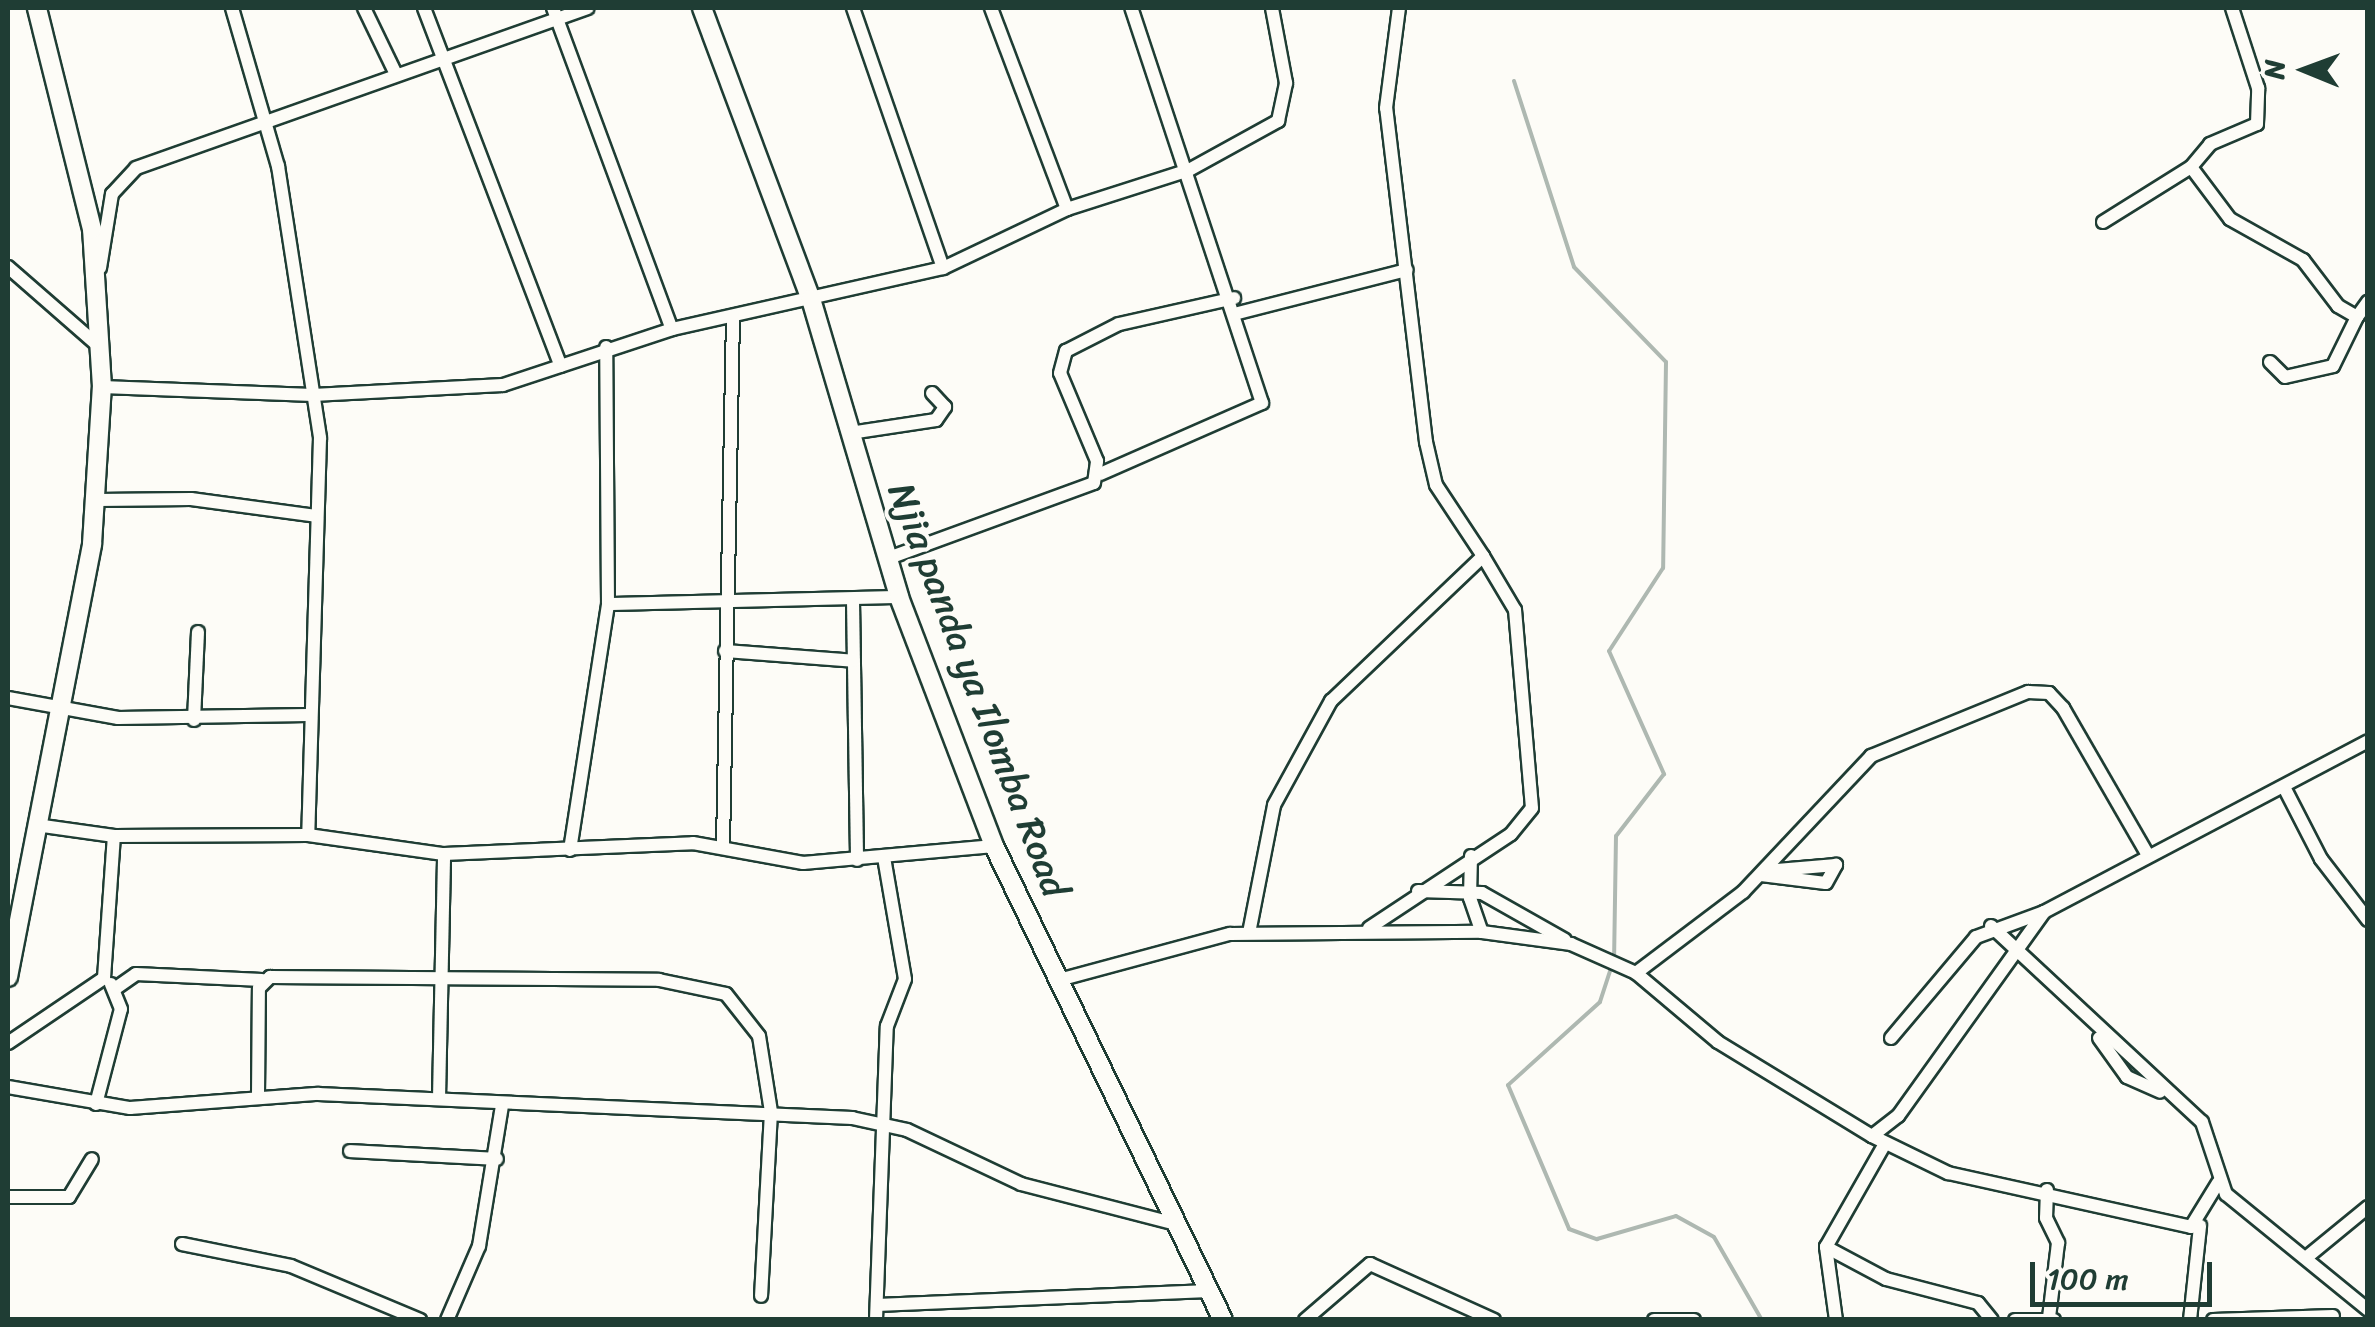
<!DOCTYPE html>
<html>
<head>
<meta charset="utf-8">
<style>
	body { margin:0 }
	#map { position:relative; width:2375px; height:1327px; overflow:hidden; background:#fdfcf7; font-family:Sriracha,sans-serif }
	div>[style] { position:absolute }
	.stream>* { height:4px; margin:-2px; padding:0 2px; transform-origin:2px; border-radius:2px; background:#aeb8b1 }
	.roads { filter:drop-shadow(2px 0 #1f3d34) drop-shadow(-2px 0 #1f3d34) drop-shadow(0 2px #1f3d34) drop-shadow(0 -2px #1f3d34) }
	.street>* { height:12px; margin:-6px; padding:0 6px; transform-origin:6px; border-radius:6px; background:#fdfcf7 }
	.secondary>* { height:18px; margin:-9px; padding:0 9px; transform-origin:9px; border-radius:9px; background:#fdfcf7 }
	span { translate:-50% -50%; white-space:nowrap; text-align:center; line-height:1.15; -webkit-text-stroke:8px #fdfcf7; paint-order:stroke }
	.street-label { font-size:38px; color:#1f3d34 }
	.frame { position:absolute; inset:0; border:10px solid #1f3d34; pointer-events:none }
	.north { position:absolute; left:2255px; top:20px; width:100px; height:100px; -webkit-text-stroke:8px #fdfcf7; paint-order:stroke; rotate:271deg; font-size:28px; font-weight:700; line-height:40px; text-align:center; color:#1f3d34 }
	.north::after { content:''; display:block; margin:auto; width:35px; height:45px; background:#1f3d34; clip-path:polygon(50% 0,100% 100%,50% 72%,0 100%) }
	.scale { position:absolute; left:2030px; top:1262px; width:182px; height:45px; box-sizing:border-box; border:5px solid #1f3d34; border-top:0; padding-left:12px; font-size:30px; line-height:35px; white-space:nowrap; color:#1f3d34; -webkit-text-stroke:8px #fdfcf7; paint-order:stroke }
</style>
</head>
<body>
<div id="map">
	<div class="stream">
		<i style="left:1514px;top:81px;width:195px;rotate:72.1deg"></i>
		<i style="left:1574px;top:267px;width:132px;rotate:45.9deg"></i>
		<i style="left:1666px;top:362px;width:206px;rotate:90.8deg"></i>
		<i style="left:1663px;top:568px;width:99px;rotate:123deg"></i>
		<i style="left:1609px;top:651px;width:135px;rotate:65.9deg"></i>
		<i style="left:1664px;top:774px;width:78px;rotate:127.7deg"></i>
		<i style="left:1616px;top:836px;width:123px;rotate:90.9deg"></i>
		<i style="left:1611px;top:968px;width:36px;rotate:108deg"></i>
		<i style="left:1600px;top:1002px;width:124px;rotate:137.9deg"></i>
		<i style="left:1508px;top:1085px;width:156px;rotate:67deg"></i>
		<i style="left:1569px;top:1229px;width:30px;rotate:20deg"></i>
		<i style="left:1597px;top:1239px;width:82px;rotate:-16.2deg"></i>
		<i style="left:1676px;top:1216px;width:43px;rotate:28.9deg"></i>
		<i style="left:1714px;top:1237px;width:96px;rotate:60deg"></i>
	</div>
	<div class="roads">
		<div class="street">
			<i style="left:232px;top:8px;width:165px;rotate:73.8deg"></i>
			<i style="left:278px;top:166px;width:275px;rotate:81.2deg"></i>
			<i style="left:320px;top:438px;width:397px;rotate:91.7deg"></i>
			<i style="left:364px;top:8px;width:71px;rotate:64.2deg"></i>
			<i style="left:424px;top:8px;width:383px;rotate:69.1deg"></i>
			<i style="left:553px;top:8px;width:342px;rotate:69.7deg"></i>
			<i style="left:853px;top:8px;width:275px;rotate:70.9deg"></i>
			<i style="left:991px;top:8px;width:215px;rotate:69.3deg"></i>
			<i style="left:2191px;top:167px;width:65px;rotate:53.1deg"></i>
			<i style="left:2230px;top:219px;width:84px;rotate:29.3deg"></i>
			<i style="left:2303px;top:260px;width:58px;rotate:52.7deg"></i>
			<i style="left:2338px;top:306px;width:22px;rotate:30deg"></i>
			<i style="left:2357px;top:317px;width:19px;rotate:-54deg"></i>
			<i style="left:2103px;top:222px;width:104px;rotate:-32deg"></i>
			<i style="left:2191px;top:167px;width:30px;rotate:-50deg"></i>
			<i style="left:2210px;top:144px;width:51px;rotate:-23.1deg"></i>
			<i style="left:2257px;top:124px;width:36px;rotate:-88deg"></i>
			<i style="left:2258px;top:88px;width:84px;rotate:-108deg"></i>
			<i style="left:8px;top:267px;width:123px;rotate:41.1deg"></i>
			<i style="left:100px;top:268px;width:75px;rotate:-80.8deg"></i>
			<i style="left:112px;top:194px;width:35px;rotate:-47deg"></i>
			<i style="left:136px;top:168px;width:479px;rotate:-19.5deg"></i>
			<i style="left:1238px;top:313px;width:174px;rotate:-14.3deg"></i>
			<i style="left:2270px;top:362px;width:21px;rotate:45deg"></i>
			<i style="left:2285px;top:377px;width:49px;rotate:-12.9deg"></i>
			<i style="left:2333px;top:366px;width:55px;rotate:-63.9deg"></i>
			<i style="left:102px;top:387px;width:211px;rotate:2.2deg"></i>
			<i style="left:313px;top:395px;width:190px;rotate:-3deg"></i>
			<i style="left:503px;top:385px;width:178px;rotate:-18.3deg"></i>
			<i style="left:672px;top:329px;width:278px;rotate:-12.7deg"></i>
			<i style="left:943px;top:268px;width:137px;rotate:-25.4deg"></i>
			<i style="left:1067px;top:209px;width:128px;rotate:-17.7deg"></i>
			<i style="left:1189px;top:170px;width:102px;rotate:-28.8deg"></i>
			<i style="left:1278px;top:121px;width:39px;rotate:-78deg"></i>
			<i style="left:1286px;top:83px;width:76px;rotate:-100.6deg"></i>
			<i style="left:850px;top:433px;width:87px;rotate:-8.6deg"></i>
			<i style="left:936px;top:420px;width:16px;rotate:-55deg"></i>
			<i style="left:945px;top:407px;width:19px;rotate:-133deg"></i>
			<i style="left:1100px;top:474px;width:177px;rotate:-23.7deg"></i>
			<i style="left:1262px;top:403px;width:416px;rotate:-108.3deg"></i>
			<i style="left:97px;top:500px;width:94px;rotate:-0.6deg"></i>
			<i style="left:191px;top:499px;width:126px;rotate:7.7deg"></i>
			<i style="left:886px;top:559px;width:221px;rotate:-20.1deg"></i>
			<i style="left:1094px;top:483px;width:22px;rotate:-82deg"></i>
			<i style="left:1097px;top:461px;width:95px;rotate:-112.8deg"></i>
			<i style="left:1060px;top:373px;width:23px;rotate:-75deg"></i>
			<i style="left:1066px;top:351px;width:59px;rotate:-27deg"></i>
			<i style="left:1119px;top:324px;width:118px;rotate:-12.7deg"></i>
			<i style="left:853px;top:601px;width:259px;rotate:89.1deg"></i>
			<i style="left:608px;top:604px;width:291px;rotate:-1.4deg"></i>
			<i style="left:725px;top:651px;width:129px;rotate:4.4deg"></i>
			<i style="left:8px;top:698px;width:112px;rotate:10.3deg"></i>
			<i style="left:118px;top:718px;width:190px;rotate:-0.9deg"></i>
			<i style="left:194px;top:720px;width:88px;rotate:-87.4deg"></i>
			<i style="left:2284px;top:787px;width:81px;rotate:62.8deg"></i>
			<i style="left:2321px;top:859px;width:77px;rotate:52.4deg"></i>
			<i style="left:36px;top:825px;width:79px;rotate:8deg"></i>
			<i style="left:114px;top:836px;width:194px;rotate:-0.3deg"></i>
			<i style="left:308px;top:835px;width:137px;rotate:8deg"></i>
			<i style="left:444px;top:854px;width:249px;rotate:-2.5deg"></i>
			<i style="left:693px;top:843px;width:112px;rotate:10.3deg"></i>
			<i style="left:803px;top:863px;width:192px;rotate:-5.1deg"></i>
			<i style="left:723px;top:846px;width:530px;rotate:-88.92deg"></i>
			<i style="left:570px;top:850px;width:249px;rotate:-81.2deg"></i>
			<i style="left:608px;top:604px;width:257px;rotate:-90.4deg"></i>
			<i style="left:1471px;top:856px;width:42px;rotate:91.4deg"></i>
			<i style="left:1470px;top:898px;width:36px;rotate:71deg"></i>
			<i style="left:1761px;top:875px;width:65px;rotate:7deg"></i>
			<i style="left:1826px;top:883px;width:21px;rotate:-61deg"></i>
			<i style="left:1836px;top:865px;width:71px;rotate:175.2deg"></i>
			<i style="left:1418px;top:891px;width:64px;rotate:1.8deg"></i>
			<i style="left:1482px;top:893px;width:95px;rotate:29.5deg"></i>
			<i style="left:1991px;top:926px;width:288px;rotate:42.9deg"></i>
			<i style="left:2202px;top:1122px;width:76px;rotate:71.6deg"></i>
			<i style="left:2226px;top:1194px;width:183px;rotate:39.2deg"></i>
			<i style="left:1369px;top:928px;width:170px;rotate:-33.5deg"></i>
			<i style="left:1511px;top:834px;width:33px;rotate:-51deg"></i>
			<i style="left:1532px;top:808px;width:199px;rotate:-94.9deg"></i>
			<i style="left:1515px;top:610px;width:63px;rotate:-120.7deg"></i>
			<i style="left:1249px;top:933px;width:130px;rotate:-78.9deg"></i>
			<i style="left:1274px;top:805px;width:119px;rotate:-61.3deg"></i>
			<i style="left:1331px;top:701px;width:210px;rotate:-43.6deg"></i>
			<i style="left:1483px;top:556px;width:85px;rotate:-123.5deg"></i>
			<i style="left:1436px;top:485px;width:44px;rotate:-103.1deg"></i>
			<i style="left:1426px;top:442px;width:336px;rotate:-96.8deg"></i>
			<i style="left:1386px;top:108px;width:101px;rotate:-82.6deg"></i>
			<i style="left:1636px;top:973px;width:134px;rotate:-37.1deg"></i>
			<i style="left:1743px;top:892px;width:187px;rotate:-46.7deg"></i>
			<i style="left:1871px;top:756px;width:170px;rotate:-22.2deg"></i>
			<i style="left:2028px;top:692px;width:21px;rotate:3deg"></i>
			<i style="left:2049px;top:693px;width:21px;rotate:47deg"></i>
			<i style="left:2063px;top:708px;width:166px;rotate:60deg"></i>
			<i style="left:1059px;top:980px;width:177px;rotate:-15.1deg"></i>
			<i style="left:1230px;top:934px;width:252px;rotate:-0.5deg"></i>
			<i style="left:1482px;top:932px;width:90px;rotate:7.7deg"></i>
			<i style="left:1571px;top:944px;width:71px;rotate:24deg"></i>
			<i style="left:1636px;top:973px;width:107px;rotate:40.1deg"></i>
			<i style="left:1718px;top:1042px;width:180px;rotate:31.4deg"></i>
			<i style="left:1872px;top:1136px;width:33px;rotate:-38deg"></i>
			<i style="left:1898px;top:1116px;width:251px;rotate:-54.4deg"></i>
			<i style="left:2044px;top:912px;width:366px;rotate:-27.8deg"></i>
			<i style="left:116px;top:988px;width:24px;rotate:-35deg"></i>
			<i style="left:136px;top:974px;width:126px;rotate:2.7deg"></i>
			<i style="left:1891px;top:1038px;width:132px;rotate:-49.9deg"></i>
			<i style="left:1976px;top:937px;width:72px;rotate:-20.2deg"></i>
			<i style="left:2099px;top:1038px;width:48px;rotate:54.3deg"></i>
			<i style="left:2127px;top:1077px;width:36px;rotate:24deg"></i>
			<i style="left:8px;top:1043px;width:116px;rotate:-34.1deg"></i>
			<i style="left:104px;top:978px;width:142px;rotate:-86deg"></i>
			<i style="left:8px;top:1087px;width:124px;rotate:9.8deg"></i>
			<i style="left:130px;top:1108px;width:189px;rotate:-4.3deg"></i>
			<i style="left:318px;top:1094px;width:535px;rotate:2.57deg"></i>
			<i style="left:852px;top:1118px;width:56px;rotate:12.3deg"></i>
			<i style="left:907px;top:1130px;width:126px;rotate:25.3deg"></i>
			<i style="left:1021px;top:1184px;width:163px;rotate:14.5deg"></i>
			<i style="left:258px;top:1095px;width:107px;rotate:-89.5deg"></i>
			<i style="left:259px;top:988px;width:16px;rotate:-45deg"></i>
			<i style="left:270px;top:977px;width:389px;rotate:0.4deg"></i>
			<i style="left:659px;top:980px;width:68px;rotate:11.8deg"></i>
			<i style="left:726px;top:994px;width:53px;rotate:51.8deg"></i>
			<i style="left:759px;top:1036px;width:77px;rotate:81deg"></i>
			<i style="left:771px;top:1112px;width:184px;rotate:93.1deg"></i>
			<i style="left:439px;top:1098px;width:244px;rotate:-88.8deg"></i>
			<i style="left:96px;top:1104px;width:98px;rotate:-75.3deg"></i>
			<i style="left:121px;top:1009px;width:27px;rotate:-112deg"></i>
			<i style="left:1872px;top:1136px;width:85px;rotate:26deg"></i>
			<i style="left:1948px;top:1173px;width:249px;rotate:12.5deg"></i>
			<i style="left:2191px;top:1227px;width:52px;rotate:-58.5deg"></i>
			<i style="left:350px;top:1151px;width:147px;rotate:3.1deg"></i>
			<i style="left:2047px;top:1190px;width:28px;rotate:92deg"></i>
			<i style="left:2046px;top:1218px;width:28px;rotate:64deg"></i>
			<i style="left:2058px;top:1243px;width:75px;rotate:96.9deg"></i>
			<i style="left:8px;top:1197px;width:61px"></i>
			<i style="left:69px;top:1197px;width:44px;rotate:-58.8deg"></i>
			<i style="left:182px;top:1244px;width:111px;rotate:11.4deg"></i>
			<i style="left:291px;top:1266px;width:140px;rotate:22.7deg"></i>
			<i style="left:1826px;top:1247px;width:68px;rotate:28.1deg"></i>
			<i style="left:1886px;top:1279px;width:95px;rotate:14.6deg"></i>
			<i style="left:1978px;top:1303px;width:22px;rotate:51deg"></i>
			<i style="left:2307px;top:1257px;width:79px;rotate:-39.3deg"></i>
			<i style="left:877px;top:1305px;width:332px;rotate:-2.4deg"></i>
			<i style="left:447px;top:1320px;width:81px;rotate:-66.6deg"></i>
			<i style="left:479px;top:1246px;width:142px;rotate:-80.7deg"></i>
			<i style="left:876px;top:1320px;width:294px;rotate:-87.9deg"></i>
			<i style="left:887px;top:1026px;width:50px;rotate:-69deg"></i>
			<i style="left:905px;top:979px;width:123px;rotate:-99.8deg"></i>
			<i style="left:1305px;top:1320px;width:86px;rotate:-40.7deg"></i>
			<i style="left:1370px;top:1264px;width:136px;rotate:24.3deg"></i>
			<i style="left:1654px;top:1320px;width:40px"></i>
			<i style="left:1836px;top:1320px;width:74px;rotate:-97.8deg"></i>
			<i style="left:1826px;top:1247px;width:115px;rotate:-60.3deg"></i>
			<i style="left:2015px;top:1320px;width:39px"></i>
			<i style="left:2190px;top:1320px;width:95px;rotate:-83.9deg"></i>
			<i style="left:2213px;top:1320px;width:120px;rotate:-1.9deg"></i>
		</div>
		<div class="secondary">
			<i style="left:702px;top:8px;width:311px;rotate:69.5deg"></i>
			<i style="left:811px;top:299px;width:311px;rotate:73.5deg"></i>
			<i style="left:899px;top:597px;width:267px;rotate:69.1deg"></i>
			<i style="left:994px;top:846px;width:526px;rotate:64.21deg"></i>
			<i style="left:8px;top:977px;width:441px;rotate:-79deg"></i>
			<i style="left:92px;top:544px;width:157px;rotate:-86.4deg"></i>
			<i style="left:102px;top:387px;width:158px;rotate:-93.6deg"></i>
			<i style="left:92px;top:229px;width:228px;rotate:-104deg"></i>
		</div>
	</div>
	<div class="street-label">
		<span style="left:978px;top:690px;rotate:69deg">Njia panda ya Ilomba Road</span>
	</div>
	<div class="frame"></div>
	<div class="north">N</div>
	<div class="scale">100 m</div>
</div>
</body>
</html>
